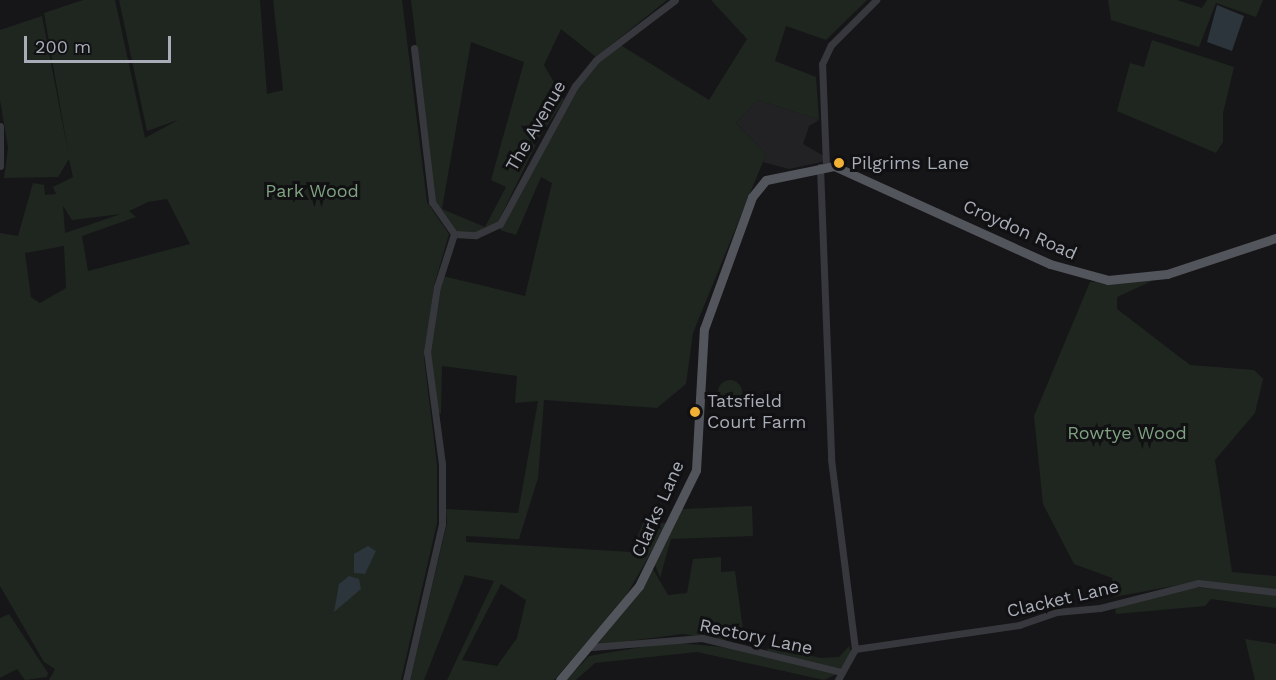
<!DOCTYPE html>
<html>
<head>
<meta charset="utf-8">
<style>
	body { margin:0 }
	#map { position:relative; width:1276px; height:680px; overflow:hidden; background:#161618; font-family:"Work Sans",sans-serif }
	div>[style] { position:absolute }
	.built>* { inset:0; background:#222225 }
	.green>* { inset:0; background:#1e261f }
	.round { border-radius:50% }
	.water>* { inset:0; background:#2c353c }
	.minor>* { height:7px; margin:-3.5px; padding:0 3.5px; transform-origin:3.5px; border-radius:3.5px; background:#37383d }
	.major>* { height:9px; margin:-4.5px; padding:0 4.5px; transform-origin:4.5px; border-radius:4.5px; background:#53555c }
	.dots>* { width:16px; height:16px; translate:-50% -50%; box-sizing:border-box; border:3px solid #111113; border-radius:50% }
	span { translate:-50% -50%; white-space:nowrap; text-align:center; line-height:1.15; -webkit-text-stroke:6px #111113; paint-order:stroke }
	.street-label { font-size:18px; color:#a8adb8 }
	.poi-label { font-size:18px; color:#a8adb8 }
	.left { translate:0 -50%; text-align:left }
	.park-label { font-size:18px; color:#7fa381 }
	.scale { position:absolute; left:24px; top:36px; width:147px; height:27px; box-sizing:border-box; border:3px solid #a8adb8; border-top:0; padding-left:8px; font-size:18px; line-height:21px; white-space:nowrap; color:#a8adb8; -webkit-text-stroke:4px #111113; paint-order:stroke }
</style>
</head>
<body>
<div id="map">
	<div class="built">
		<i style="clip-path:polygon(758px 100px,819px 120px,809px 126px,803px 144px,824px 156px,822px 162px,789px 169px,763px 162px,766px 154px,736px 123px)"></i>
	</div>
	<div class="green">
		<i style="clip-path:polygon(evenodd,83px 0,115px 0,145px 138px,178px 120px,147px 131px,119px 0,260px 0,267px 94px,283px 90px,273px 0,402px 0,427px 202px,449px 234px,434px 286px,424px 358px,437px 465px,437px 523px,401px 680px,49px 680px,55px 669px,44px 662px,0 586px,0 233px,18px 236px,33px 183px,44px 185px,45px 195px,56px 194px,53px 187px,73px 177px,69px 159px,58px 177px,4px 178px,8px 148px,0 100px,0 30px,42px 16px,69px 157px,44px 13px,83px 0,167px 199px,190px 244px,88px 271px,82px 236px,136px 217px,129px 211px,148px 202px,167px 199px,83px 0,63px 206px,72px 220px,121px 214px,65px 233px,63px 206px,83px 0,64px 246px,66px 288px,40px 303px,31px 297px,25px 253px,64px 246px)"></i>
		<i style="clip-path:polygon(evenodd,411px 0,667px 0,596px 57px,561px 29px,544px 65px,564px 100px,539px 138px,498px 222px,477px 232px,456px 232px,435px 200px,411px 0,471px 42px,524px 62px,491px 180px,506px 187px,485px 227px,442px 209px,471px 42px)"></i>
		<i style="clip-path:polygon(evenodd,711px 0,867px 0,826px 40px,786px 26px,775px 61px,816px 77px,819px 120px,758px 100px,736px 123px,766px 154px,693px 333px,686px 384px,657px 408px,544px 400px,538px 478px,519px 539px,466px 536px,466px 542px,631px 552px,643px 523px,668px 523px,622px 603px,554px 680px,447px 680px,494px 581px,465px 575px,424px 680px,410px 680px,447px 523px,446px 509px,518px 513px,538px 401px,515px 403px,517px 376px,442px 366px,441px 414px,437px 412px,430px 352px,443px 276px,525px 296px,552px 183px,541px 177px,516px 235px,500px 230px,556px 117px,595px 63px,619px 44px,709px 100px,747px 39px,711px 0,501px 584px,526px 600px,517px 638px,497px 666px,462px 660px,501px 584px)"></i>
		<i style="clip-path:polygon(1108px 0,1177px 0,1202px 8px,1207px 0,1263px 0,1256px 17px,1216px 3px,1199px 47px,1111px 20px)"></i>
		<i style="clip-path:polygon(1152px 40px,1234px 67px,1223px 113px,1223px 142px,1216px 153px,1117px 111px,1130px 63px,1144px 67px)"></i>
		<i style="clip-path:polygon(1152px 281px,1117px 297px,1117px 309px,1190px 365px,1254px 370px,1263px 379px,1255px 413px,1215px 460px,1232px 572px,1276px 576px,1276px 589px,1184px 584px,1114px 597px,1112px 578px,1074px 564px,1043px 504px,1034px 416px,1090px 282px)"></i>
		<i class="round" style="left:718px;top:380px;width:24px;height:24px"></i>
		<i style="clip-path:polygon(752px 506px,753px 536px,671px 539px,660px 578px,655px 565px,682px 509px)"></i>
		<i style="clip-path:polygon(721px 557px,721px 572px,735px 571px,743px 630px,728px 626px,726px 641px,683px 634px,597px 645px,653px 569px,668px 595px,687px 593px,693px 559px)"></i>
		<i style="clip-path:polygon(1193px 587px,1276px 595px,1276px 608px,1211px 599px,1205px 606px,1116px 614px,1115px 608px)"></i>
		<i style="clip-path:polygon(9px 614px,48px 673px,47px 677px,25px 680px,17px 669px,0 678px,0 618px)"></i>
		<i style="clip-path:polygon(1245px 639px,1276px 644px,1276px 680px,1255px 680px)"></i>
		<i style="clip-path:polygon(671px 642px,731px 648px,837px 674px,824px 680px,697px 652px,595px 663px,576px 680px,566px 680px,589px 656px)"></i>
		<i style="clip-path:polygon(768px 646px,821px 658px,839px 657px,849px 646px,851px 652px,841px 669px,767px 651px)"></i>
	</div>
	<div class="water">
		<i style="clip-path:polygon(1217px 5px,1244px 16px,1232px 51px,1207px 42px)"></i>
		<i style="clip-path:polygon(368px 546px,376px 551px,365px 574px,354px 573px,354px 554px)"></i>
		<i style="clip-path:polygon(349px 576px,359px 579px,361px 589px,334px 612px,339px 584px)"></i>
	</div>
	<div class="minor">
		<i style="left:414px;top:48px;width:155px;rotate:83.3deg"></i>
		<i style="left:432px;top:202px;width:39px;rotate:55deg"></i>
		<i style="left:0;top:126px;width:40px;rotate:90deg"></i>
		<i style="left:826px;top:166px;width:102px;rotate:-92.2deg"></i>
		<i style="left:822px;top:64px;width:21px;rotate:-65deg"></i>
		<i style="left:831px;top:45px;width:64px;rotate:-45deg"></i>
		<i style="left:820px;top:167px;width:292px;rotate:87.8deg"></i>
		<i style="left:831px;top:459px;width:192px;rotate:82.8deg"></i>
		<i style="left:855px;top:649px;width:35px;rotate:119deg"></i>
		<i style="left:454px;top:234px;width:22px;rotate:3deg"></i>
		<i style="left:476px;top:235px;width:26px;rotate:-25deg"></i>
		<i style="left:500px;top:224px;width:157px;rotate:-61.5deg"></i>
		<i style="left:575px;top:86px;width:33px;rotate:-51deg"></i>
		<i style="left:596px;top:60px;width:99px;rotate:-37.2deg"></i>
		<i style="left:592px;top:647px;width:110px;rotate:-4.7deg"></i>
		<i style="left:702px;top:638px;width:143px;rotate:13.7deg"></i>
		<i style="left:855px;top:649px;width:166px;rotate:-8.3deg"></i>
		<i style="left:1019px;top:625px;width:39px;rotate:-19deg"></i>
		<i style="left:1056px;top:612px;width:44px;rotate:-5.2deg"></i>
		<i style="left:1100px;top:608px;width:101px;rotate:-14.3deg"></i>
		<i style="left:1198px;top:583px;width:79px;rotate:6.6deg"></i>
		<i style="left:406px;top:680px;width:160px;rotate:-77deg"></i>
		<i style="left:442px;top:524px;width:60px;rotate:-90deg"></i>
		<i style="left:442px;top:464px;width:113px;rotate:-97.6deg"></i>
		<i style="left:427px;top:352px;width:66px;rotate:-81.3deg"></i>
		<i style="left:437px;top:287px;width:56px;rotate:-72.2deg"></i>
	</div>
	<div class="major">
		<i style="left:560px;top:680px;width:123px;rotate:-50deg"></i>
		<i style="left:639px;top:586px;width:129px;rotate:-63.8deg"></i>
		<i style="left:696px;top:470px;width:141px;rotate:-86.8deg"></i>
		<i style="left:704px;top:329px;width:140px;rotate:-70deg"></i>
		<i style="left:752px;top:197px;width:22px;rotate:-51deg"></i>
		<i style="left:766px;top:180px;width:69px;rotate:-11.6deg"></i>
		<i style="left:834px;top:166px;width:237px;rotate:24.4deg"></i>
		<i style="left:1050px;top:264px;width:60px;rotate:15.4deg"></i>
		<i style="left:1108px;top:280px;width:59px;rotate:-5.8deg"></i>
		<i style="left:1167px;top:274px;width:115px;rotate:-18.3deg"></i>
	</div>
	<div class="dots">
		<i style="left:839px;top:163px;background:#f2b134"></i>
		<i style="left:695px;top:412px;background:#f2b134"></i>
	</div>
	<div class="street-label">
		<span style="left:536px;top:126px;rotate:-60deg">The Avenue</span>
		<span style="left:1020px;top:230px;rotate:24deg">Croydon Road</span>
		<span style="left:658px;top:509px;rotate:-66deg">Clarks Lane</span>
		<span style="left:1063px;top:599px;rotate:-13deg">Clacket Lane</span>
		<span style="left:756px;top:637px;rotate:12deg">Rectory Lane</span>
	</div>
	<div class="poi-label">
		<span class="left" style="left:851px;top:163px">Pilgrims Lane</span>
		<span class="left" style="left:707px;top:412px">Tatsfield<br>Court Farm</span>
	</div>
	<div class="park-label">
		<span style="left:312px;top:191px">Park Wood</span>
		<span style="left:1127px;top:433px">Rowtye Wood</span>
	</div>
	<div class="scale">200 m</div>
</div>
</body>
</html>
